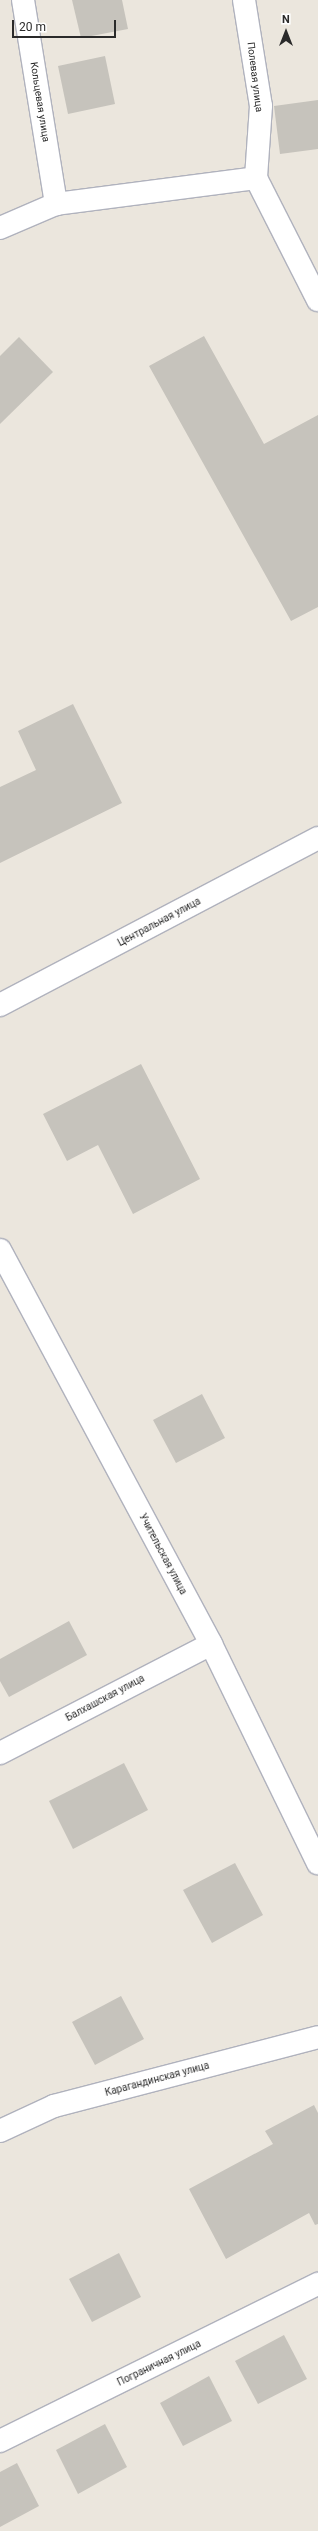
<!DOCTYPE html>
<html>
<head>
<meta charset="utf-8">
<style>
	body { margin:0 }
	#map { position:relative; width:318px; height:2531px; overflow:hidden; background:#ebe6dd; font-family:Roboto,sans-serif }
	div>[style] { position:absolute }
	.building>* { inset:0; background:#c6c3bc }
	.roads { filter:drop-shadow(1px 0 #b0b2bd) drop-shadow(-1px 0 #b0b2bd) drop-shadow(0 1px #b0b2bd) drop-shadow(0 -1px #b0b2bd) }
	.street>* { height:22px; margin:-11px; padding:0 11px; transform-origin:11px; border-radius:11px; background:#fff }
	span { translate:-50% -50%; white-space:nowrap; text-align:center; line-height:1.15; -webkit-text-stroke:3px #fff; paint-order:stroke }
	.street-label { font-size:10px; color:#2a2a2a }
	.north { position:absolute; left:266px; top:12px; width:40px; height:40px; -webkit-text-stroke:3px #fff; paint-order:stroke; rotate:0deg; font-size:11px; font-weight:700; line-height:16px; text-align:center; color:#2a2a2a }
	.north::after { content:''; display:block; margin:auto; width:14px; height:18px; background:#2a2a2a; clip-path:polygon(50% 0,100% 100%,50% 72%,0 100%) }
	.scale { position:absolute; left:12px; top:20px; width:104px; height:18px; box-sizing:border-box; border:2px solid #2a2a2a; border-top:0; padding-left:5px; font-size:12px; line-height:14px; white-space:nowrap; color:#2a2a2a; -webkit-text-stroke:3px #fff; paint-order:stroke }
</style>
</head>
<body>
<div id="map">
	<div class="building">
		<i style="clip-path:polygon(72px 0,122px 0,128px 29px,81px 38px)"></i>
		<i style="clip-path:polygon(105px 56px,115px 104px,68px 114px,58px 66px)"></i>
		<i style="clip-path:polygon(318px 100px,318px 149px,280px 154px,274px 106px)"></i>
		<i style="clip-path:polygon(204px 336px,264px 444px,318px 415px,318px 607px,291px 621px,149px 366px)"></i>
		<i style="clip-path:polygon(19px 337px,53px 372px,0 424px,0 356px)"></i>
		<i style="clip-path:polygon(73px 704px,122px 803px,0 863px,0 787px,36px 770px,18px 731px)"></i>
		<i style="clip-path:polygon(141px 1064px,200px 1179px,133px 1214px,98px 1145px,67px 1161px,43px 1114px)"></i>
		<i style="clip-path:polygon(202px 1394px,225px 1438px,176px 1463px,153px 1420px)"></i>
		<i style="clip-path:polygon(69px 1621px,87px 1655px,9px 1697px,0 1681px,0 1659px)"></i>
		<i style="clip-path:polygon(124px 1763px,148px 1810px,73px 1849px,49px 1801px)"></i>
		<i style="clip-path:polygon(235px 1863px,263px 1915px,212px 1943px,183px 1890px)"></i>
		<i style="clip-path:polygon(121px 1996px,144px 2039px,95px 2065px,72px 2022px)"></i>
		<i style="clip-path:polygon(314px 2105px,318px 2113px,318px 2224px,315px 2225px,309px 2213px,226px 2259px,189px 2189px,273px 2144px,265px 2131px)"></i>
		<i style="clip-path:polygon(119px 2253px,141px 2297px,92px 2322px,69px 2279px)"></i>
		<i style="clip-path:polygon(284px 2335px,307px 2379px,258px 2404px,235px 2361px)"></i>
		<i style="clip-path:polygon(209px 2376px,232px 2421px,183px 2446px,160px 2403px)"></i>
		<i style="clip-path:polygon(105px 2424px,127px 2467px,78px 2494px,56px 2450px)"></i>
		<i style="clip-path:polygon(17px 2463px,39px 2506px,0 2527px,0 2472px)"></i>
	</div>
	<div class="roads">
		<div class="street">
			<i style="left:23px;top:0;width:207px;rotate:80.8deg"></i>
			<i style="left:244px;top:0;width:107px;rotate:80.9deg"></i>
			<i style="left:261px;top:106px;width:72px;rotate:94deg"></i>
			<i style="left:0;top:228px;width:61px;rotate:-23.2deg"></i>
			<i style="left:56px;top:204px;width:202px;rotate:-7.4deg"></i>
			<i style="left:256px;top:178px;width:137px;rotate:63.1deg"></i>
			<i style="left:0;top:1005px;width:359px;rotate:-27.7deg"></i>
			<i style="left:0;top:1250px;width:447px;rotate:61.8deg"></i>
			<i style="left:211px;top:1644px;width:244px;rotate:64deg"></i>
			<i style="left:0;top:1753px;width:237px;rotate:-27.3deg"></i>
			<i style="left:0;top:2131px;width:60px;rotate:-24.8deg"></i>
			<i style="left:54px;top:2106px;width:273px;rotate:-14.6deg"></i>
			<i style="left:0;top:2441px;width:355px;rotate:-26.3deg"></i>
		</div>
	</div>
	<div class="street-label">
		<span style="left:255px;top:77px;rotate:83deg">Полевая улица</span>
		<span style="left:40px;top:102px;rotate:81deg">Кольцевая улица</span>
		<span style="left:159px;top:922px;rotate:-28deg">Центральная улица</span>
		<span style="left:163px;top:1554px;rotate:62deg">Учительская улица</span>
		<span style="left:105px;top:1698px;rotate:-28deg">Балхашская улица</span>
		<span style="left:157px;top:2079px;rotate:-15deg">Карагандинская улица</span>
		<span style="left:159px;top:2363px;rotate:-26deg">Пограничная улица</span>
	</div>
	<div class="north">N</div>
	<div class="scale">20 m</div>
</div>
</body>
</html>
